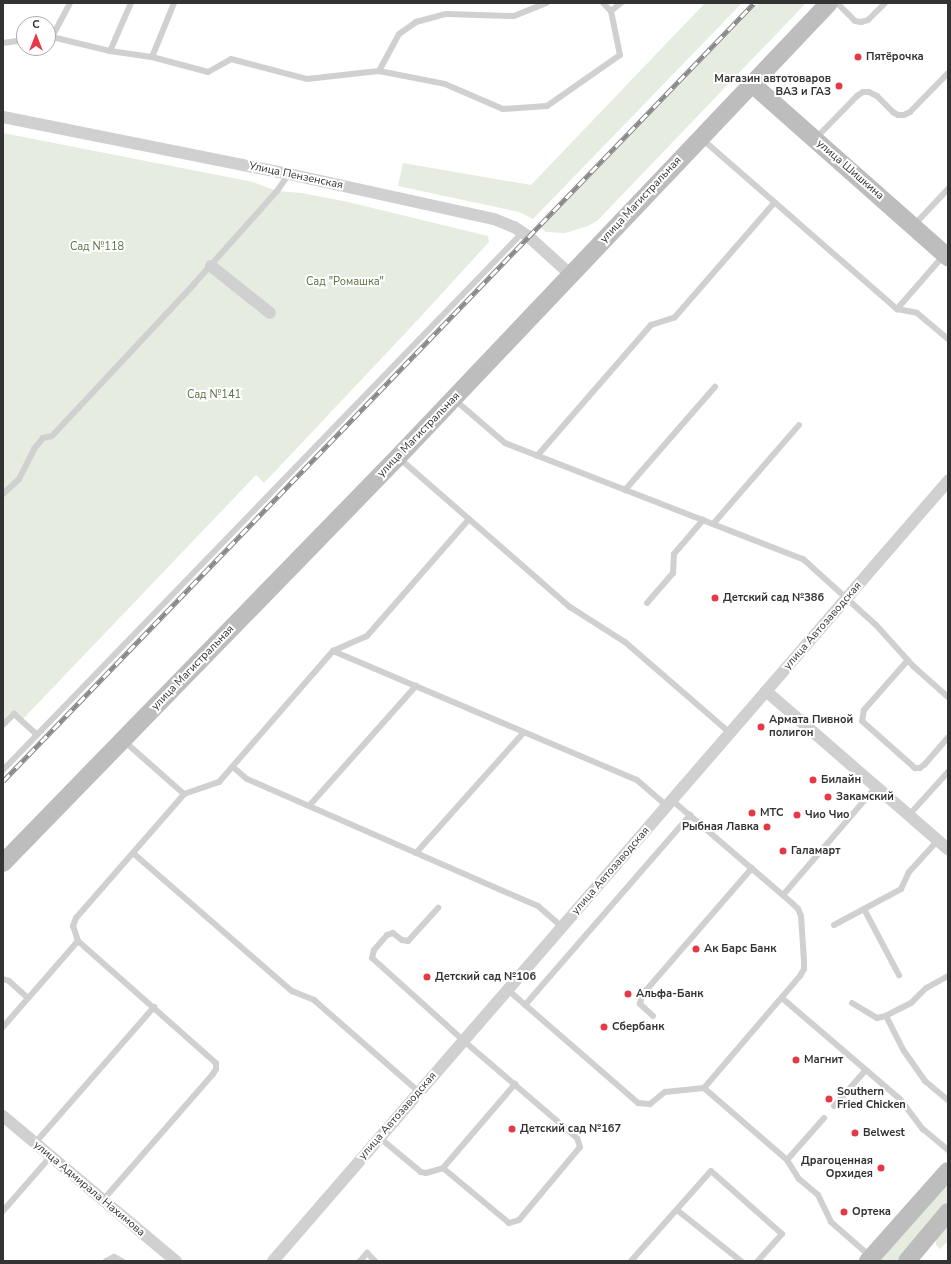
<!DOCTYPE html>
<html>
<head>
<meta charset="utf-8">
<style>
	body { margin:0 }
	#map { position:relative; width:951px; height:1264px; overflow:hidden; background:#fff; font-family:"Nunito Sans",sans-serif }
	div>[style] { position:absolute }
	.green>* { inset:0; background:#e6ecdf }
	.lane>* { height:6px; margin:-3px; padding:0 3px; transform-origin:3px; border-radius:3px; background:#d0d0d0 }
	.street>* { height:12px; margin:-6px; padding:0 6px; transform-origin:6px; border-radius:6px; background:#d0d0d0 }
	.secondary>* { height:18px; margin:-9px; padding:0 9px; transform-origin:9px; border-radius:9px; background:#bdbdbd }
	.rail>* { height:4.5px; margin-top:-2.25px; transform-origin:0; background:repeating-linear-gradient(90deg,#fff 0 9px,#888 0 18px); box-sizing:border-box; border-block:1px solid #888 }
	.dots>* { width:11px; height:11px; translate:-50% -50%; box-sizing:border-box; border:2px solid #fff; border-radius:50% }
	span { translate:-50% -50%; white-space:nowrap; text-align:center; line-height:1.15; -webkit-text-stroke:4px #fff; paint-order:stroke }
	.poi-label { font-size:11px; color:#333; font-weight:700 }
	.left { translate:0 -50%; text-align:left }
	.right { translate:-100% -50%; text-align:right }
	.street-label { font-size:11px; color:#333 }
	.park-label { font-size:11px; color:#56703f }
	.frame { position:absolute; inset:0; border:4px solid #333; pointer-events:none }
	.north { position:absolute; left:16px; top:16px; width:40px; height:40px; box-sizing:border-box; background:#fff; border:1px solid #adadad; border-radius:50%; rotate:0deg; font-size:11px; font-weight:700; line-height:16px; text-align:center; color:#333 }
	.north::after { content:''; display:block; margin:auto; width:14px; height:18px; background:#e63946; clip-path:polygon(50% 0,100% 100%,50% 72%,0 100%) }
</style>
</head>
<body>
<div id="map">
	<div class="green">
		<i style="clip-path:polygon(705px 3px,742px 3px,533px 219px,519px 212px,398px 186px,403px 163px,531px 185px)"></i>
		<i style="clip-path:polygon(759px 3px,806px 3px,598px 220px,588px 226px,565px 233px,546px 232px,541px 228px)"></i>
		<i style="clip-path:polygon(3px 133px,253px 182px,277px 191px,302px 193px,348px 202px,488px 236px,489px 242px,412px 326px,264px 483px,256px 475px,21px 721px,14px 714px,3px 725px)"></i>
		<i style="clip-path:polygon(948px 1180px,948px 1201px,896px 1261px,878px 1261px)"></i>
		<i style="clip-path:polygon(948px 1222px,948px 1241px,940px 1249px,936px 1245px,936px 1239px)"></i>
	</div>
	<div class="lane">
		<i style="left:603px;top:3px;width:11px;rotate:45deg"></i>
		<i style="left:611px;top:11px;width:13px;rotate:-39deg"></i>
		<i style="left:837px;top:3px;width:25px;rotate:45deg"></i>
		<i style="left:855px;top:21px;width:6px;rotate:9deg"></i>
		<i style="left:861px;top:22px;width:7px;rotate:-16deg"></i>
		<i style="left:868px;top:20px;width:24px;rotate:-45deg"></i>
		<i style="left:48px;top:37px;width:4px"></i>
		<i style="left:52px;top:37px;width:38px;rotate:-62deg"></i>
		<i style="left:52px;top:37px;width:60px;rotate:13.6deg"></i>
		<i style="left:110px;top:51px;width:42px;rotate:8.1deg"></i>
		<i style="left:152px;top:57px;width:58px;rotate:15deg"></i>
		<i style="left:208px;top:72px;width:26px;rotate:-29deg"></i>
		<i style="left:231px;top:59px;width:79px;rotate:14.7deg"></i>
		<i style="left:307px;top:79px;width:72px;rotate:-6.3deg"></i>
		<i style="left:379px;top:71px;width:67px;rotate:11.1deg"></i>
		<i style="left:445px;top:84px;width:63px;rotate:23.3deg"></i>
		<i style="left:503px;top:109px;width:44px;rotate:-3.9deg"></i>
		<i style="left:547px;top:106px;width:89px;rotate:-34.9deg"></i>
		<i style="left:620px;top:55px;width:45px;rotate:-101.6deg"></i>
		<i style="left:3px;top:43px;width:21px;rotate:-8deg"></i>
		<i style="left:110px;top:51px;width:52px;rotate:-66.4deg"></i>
		<i style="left:152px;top:57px;width:58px;rotate:-67.8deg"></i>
		<i style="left:379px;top:71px;width:42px;rotate:-61.6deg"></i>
		<i style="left:399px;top:34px;width:21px;rotate:-35deg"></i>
		<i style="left:416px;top:22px;width:31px;rotate:-15deg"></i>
		<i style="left:446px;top:14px;width:68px;rotate:1.7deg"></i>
		<i style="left:514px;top:16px;width:35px;rotate:-22deg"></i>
		<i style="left:816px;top:138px;width:59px;rotate:-45.7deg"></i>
		<i style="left:857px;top:96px;width:7px;rotate:-34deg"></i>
		<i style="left:863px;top:92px;width:6px"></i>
		<i style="left:869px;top:92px;width:9px;rotate:27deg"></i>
		<i style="left:877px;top:96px;width:23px;rotate:45deg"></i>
		<i style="left:893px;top:112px;width:6px;rotate:31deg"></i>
		<i style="left:898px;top:115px;width:6px"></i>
		<i style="left:904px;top:115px;width:7px;rotate:-27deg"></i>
		<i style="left:910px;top:112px;width:54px;rotate:-45.7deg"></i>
		<i style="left:702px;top:139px;width:259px;rotate:41.1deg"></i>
		<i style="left:897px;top:309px;width:20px;rotate:11deg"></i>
		<i style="left:917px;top:313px;width:40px;rotate:40deg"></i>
		<i style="left:914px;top:225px;width:50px;rotate:-46.6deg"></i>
		<i style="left:897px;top:309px;width:70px;rotate:-49deg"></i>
		<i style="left:455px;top:400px;width:66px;rotate:40.7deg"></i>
		<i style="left:505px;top:443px;width:320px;rotate:21.3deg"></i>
		<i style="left:803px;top:559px;width:98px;rotate:42.1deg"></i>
		<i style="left:876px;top:625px;width:55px;rotate:47.9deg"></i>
		<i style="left:913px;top:666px;width:47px;rotate:41.5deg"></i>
		<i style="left:537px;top:456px;width:174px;rotate:-49deg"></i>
		<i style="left:651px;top:325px;width:25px;rotate:-18deg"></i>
		<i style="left:675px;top:317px;width:152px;rotate:-49deg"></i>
		<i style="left:399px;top:458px;width:227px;rotate:41.1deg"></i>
		<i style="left:570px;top:607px;width:65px;rotate:32.5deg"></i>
		<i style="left:625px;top:642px;width:139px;rotate:40.9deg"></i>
		<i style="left:625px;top:490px;width:137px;rotate:-48.9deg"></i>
		<i style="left:3px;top:494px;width:22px;rotate:-43deg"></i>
		<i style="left:19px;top:479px;width:34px;rotate:-63deg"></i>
		<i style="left:34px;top:449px;width:14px;rotate:-51deg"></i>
		<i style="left:43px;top:438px;width:9px;rotate:-13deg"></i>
		<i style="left:52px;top:436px;width:208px;rotate:-46.9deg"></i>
		<i style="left:194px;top:284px;width:125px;rotate:-48.3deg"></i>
		<i style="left:277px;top:191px;width:21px;rotate:-55deg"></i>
		<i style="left:713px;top:524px;width:131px;rotate:-49deg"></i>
		<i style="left:647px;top:603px;width:40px;rotate:-49deg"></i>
		<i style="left:673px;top:573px;width:19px;rotate:-87deg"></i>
		<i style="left:674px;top:554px;width:45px;rotate:-49.5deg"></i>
		<i style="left:333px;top:651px;width:330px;rotate:23deg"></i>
		<i style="left:637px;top:780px;width:40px;rotate:41deg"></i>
		<i style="left:908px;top:660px;width:67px;rotate:131.3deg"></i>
		<i style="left:864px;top:710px;width:11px;rotate:100deg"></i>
		<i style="left:862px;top:721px;width:71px;rotate:41.6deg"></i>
		<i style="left:915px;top:768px;width:5px"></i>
		<i style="left:920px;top:768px;width:6px;rotate:-39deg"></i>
		<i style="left:925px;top:764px;width:35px;rotate:-49deg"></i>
		<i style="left:3px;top:725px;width:16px;rotate:-45deg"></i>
		<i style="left:14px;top:714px;width:31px;rotate:42deg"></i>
		<i style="left:124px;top:741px;width:80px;rotate:41.5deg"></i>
		<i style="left:233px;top:767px;width:18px;rotate:41deg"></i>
		<i style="left:247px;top:779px;width:318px;rotate:23.6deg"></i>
		<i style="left:538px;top:906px;width:32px;rotate:41deg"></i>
		<i style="left:3px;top:770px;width:748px;rotate:-45.97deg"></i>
		<i style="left:309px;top:806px;width:161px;rotate:-48.3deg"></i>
		<i style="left:909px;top:815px;width:58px;rotate:-47.8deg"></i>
		<i style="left:133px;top:853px;width:211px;rotate:41deg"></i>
		<i style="left:292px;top:991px;width:24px;rotate:22deg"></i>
		<i style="left:314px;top:1000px;width:140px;rotate:41.2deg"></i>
		<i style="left:416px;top:853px;width:162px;rotate:-48.2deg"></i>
		<i style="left:783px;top:895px;width:143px;rotate:-49.3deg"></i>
		<i style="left:864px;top:909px;width:75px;rotate:62.1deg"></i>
		<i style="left:834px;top:925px;width:76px;rotate:-28.2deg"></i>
		<i style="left:901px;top:889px;width:19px;rotate:-65deg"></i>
		<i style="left:909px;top:872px;width:43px;rotate:-47.8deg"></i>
		<i style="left:78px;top:941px;width:184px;rotate:41.5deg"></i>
		<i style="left:216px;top:1063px;width:6px;rotate:90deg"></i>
		<i style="left:216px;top:1069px;width:6px;rotate:121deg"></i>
		<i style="left:213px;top:1074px;width:167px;rotate:131.1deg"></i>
		<i style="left:948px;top:976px;width:25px;rotate:151deg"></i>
		<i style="left:926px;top:988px;width:21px;rotate:135deg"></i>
		<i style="left:911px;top:1003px;width:28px;rotate:153deg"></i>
		<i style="left:886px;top:1016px;width:39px;rotate:63deg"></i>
		<i style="left:904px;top:1051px;width:37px;rotate:55deg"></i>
		<i style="left:925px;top:1081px;width:30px;rotate:40deg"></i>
		<i style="left:3px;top:979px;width:6px;rotate:18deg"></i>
		<i style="left:9px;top:981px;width:25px;rotate:42deg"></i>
		<i style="left:508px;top:990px;width:172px;rotate:41deg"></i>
		<i style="left:638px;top:1103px;width:12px;rotate:5deg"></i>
		<i style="left:650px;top:1104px;width:19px;rotate:-39deg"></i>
		<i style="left:665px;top:1092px;width:39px;rotate:-6deg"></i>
		<i style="left:704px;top:1088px;width:148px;rotate:-49.4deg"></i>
		<i style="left:800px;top:976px;width:8px;rotate:-60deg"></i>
		<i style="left:804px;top:969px;width:8px;rotate:-90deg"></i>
		<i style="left:804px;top:961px;width:45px;rotate:-93.8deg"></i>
		<i style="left:801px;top:916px;width:8px;rotate:-113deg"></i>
		<i style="left:798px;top:909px;width:8px;rotate:-135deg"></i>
		<i style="left:792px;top:903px;width:158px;rotate:-139.4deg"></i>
		<i style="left:782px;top:998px;width:155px;rotate:40.6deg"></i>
		<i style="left:900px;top:1099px;width:38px;rotate:53deg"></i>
		<i style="left:923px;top:1129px;width:33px;rotate:40deg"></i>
		<i style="left:852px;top:1003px;width:29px;rotate:31deg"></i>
		<i style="left:877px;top:1018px;width:9px;rotate:-13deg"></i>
		<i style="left:525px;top:1005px;width:252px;rotate:-49deg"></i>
		<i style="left:653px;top:1016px;width:18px;rotate:-137deg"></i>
		<i style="left:640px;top:1004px;width:9px;rotate:-77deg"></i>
		<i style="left:642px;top:995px;width:168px;rotate:-49.1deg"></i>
		<i style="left:3px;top:1027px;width:114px;rotate:-48.9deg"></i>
		<i style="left:78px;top:941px;width:16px;rotate:-108deg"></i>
		<i style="left:73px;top:926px;width:9px;rotate:-69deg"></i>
		<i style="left:76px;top:918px;width:164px;rotate:-48.9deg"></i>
		<i style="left:184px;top:794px;width:37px;rotate:-19deg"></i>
		<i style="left:219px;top:782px;width:174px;rotate:-49deg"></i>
		<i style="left:333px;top:651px;width:37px;rotate:-24deg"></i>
		<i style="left:367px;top:636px;width:155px;rotate:-48.9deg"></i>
		<i style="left:704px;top:1088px;width:110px;rotate:40.9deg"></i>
		<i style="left:787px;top:1160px;width:22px;rotate:58deg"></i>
		<i style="left:799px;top:1179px;width:25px;rotate:40deg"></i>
		<i style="left:818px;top:1195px;width:30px;rotate:64deg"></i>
		<i style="left:831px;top:1222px;width:52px;rotate:41.1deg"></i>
		<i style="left:834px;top:1106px;width:48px;rotate:-48.4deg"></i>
		<i style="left:380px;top:1138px;width:53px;rotate:39.7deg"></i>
		<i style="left:421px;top:1172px;width:5px;rotate:11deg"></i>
		<i style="left:426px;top:1173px;width:18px;rotate:-16deg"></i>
		<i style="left:443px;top:1168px;width:86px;rotate:39.8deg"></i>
		<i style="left:509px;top:1223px;width:10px;rotate:-17deg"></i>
		<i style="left:519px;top:1220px;width:95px;rotate:-50.1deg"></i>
		<i style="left:580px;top:1147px;width:9px;rotate:-108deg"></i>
		<i style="left:577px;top:1138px;width:149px;rotate:-139.4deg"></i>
		<i style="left:464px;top:1041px;width:124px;rotate:-137.9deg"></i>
		<i style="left:372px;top:958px;width:8px;rotate:-76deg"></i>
		<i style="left:374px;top:950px;width:20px;rotate:-49deg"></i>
		<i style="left:387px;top:935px;width:6px;rotate:-18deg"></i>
		<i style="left:393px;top:933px;width:11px;rotate:38deg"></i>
		<i style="left:402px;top:940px;width:6px;rotate:9deg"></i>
		<i style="left:408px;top:941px;width:45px;rotate:-47.7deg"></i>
		<i style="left:35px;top:1143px;width:181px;rotate:-48.8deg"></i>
		<i style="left:787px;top:1160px;width:56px;rotate:-48.6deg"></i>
		<i style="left:443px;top:1168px;width:111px;rotate:-49.4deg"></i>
		<i style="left:677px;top:1210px;width:82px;rotate:38.6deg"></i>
		<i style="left:3px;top:1211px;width:73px;rotate:-48.9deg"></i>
		<i style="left:106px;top:1261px;width:9px;rotate:-27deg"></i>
		<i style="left:114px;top:1257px;width:9px;rotate:27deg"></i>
		<i style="left:360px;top:1261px;width:11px;rotate:-49deg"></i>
		<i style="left:367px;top:1253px;width:11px;rotate:45deg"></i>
		<i style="left:631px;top:1261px;width:120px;rotate:-48.4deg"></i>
		<i style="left:711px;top:1171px;width:95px;rotate:41.6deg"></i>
		<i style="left:782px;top:1234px;width:36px;rotate:132deg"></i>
	</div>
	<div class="street">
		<i style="left:3px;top:117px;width:292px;rotate:11.3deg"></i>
		<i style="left:289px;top:174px;width:210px;rotate:12.4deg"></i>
		<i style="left:494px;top:219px;width:22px;rotate:22deg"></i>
		<i style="left:514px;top:227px;width:17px;rotate:33deg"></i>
		<i style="left:528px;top:236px;width:58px;rotate:42.2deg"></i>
		<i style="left:211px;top:266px;width:75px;rotate:38.5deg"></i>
		<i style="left:766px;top:691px;width:241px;rotate:41deg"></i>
		<i style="left:3px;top:1116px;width:226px;rotate:40deg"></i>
		<i style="left:273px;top:1261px;width:1032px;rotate:-49.13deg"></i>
	</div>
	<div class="secondary">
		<i style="left:751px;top:83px;width:263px;rotate:41.5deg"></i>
		<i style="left:3px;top:863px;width:566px;rotate:-45.79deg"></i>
		<i style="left:398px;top:457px;width:626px;rotate:-46.49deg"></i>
		<i style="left:868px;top:1261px;width:120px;rotate:-48.4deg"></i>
		<i style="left:907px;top:1261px;width:64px;rotate:-50.1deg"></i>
	</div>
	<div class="rail">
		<i style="left:3px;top:781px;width:1081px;rotate:-46.01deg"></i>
	</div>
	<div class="dots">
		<i style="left:858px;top:57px;background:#e63946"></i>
		<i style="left:839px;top:86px;background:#e63946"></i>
		<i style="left:715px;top:598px;background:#e63946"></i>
		<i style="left:761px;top:727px;background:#e63946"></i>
		<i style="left:813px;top:780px;background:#e63946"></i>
		<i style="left:828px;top:797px;background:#e63946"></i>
		<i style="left:752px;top:813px;background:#e63946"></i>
		<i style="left:797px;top:815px;background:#e63946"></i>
		<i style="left:767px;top:827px;background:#e63946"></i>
		<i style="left:783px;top:851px;background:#e63946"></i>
		<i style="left:696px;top:949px;background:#e63946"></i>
		<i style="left:427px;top:977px;background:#e63946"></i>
		<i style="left:628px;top:994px;background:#e63946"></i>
		<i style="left:604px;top:1027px;background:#e63946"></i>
		<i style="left:796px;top:1060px;background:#e63946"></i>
		<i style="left:829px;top:1099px;background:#e63946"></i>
		<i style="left:512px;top:1129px;background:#e63946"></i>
		<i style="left:855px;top:1133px;background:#e63946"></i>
		<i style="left:881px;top:1168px;background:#e63946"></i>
		<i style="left:844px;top:1212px;background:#e63946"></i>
	</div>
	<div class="poi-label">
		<span class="left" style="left:866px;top:57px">Пятёрочка</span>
		<span class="right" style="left:831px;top:86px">Магазин автотоваров<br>ВАЗ и ГАЗ</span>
		<span class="left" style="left:723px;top:598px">Детский сад №386</span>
		<span class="left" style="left:769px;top:727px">Армата Пивной<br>полигон</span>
		<span class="left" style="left:821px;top:780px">Билайн</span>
		<span class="left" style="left:836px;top:797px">Закамский</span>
		<span class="left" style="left:760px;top:813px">МТС</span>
		<span class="left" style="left:805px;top:815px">Чио Чио</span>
		<span class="right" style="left:759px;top:827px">Рыбная Лавка</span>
		<span class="left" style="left:791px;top:851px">Галамарт</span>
		<span class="left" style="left:704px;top:949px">Ак Барс Банк</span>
		<span class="left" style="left:435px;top:977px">Детский сад №106</span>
		<span class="left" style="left:636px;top:994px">Альфа-Банк</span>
		<span class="left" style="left:612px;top:1027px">Сбербанк</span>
		<span class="left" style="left:804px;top:1060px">Магнит</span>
		<span class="left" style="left:837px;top:1099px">Southern<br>Fried Chicken</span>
		<span class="left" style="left:520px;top:1129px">Детский сад №167</span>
		<span class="left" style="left:863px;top:1133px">Belwest</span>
		<span class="right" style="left:873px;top:1168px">Драгоценная<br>Орхидея</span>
		<span class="left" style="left:852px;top:1212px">Ортека</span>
	</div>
	<div class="street-label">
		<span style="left:850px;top:170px;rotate:41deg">улица Шишкина</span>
		<span style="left:296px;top:176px;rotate:12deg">Улица Пензенская</span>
		<span style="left:641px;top:200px;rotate:-47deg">улица Магистральная</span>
		<span style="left:419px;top:435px;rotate:-46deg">улица Магистральная</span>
		<span style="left:823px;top:626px;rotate:-49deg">улица Автозаводская</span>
		<span style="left:193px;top:668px;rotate:-46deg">улица Магистральная</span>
		<span style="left:611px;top:871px;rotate:-49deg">улица Автозаводская</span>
		<span style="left:398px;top:1116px;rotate:-49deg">улица Автозаводская</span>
		<span style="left:89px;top:1189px;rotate:40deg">улица Адмирала Нахимова</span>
	</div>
	<div class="park-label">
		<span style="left:97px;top:247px">Сад №118</span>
		<span style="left:345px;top:282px">Сад "Ромашка"</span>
		<span style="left:214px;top:395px">Сад №141</span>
	</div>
	<div class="frame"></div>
	<div class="north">С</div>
</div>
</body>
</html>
